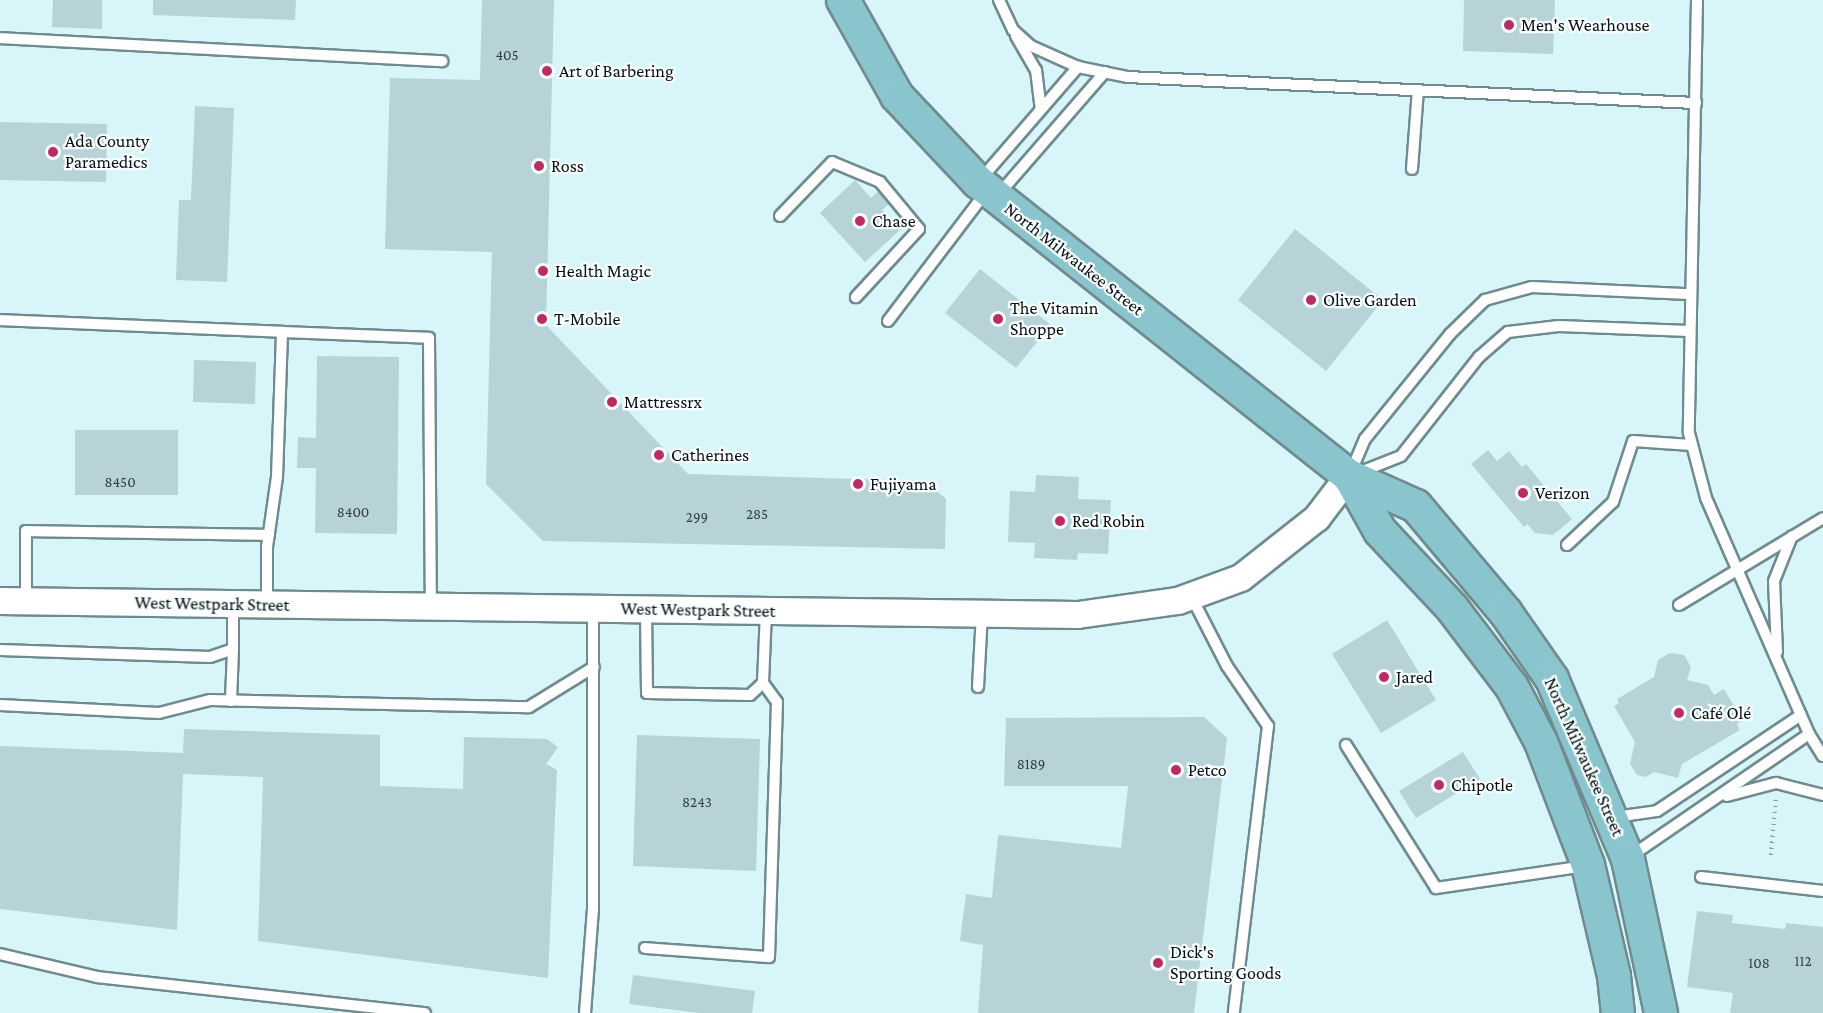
<!DOCTYPE html>
<html>
<head>
<meta charset="utf-8">
<style>
	body { margin:0 }
	#map { position:relative; width:1823px; height:1013px; overflow:hidden; background:#d8f5fa; font-family:"Crimson Pro",serif }
	div>[style] { position:absolute }
	.building>* { inset:0; background:#b7d3d8 }
	.path>* { height:4px; margin-top:-2px; transform-origin:0; background:repeating-linear-gradient(90deg,#859a9e 0 1.5px,transparent 0 6px) }
	.roads { filter:drop-shadow(2px 0 #708b8f) drop-shadow(-2px 0 #708b8f) drop-shadow(0 2px #708b8f) drop-shadow(0 -2px #708b8f) }
	.service>* { height:10px; margin:-5px; padding:0 5px; transform-origin:5px; border-radius:5px; background:#fff }
	.tertiary>* { height:26px; margin:-13px; padding:0 13px; transform-origin:13px; border-radius:13px; background:#fff }
	.primary>* { height:32px; margin:-16px; padding:0 16px; transform-origin:16px; border-radius:16px; background:#8ac5cd }
	.dots>* { width:16px; height:16px; translate:-50% -50%; box-sizing:border-box; border:3px solid #f8fefe; border-radius:50% }
	span { translate:-50% -50%; white-space:nowrap; text-align:center; line-height:1.15; -webkit-text-stroke:4.5px #f8fefe; paint-order:stroke }
	.number-label { font-size:15px; color:#323f42 }
	.number-label span { -webkit-text-stroke-width:0 }
	.poi-label { font-size:18px; color:#050e10 }
	.left { translate:0 -50%; text-align:left }
	.street-label { font-size:18px; color:#050e10 }
</style>
</head>
<body>
<div id="map">
	<div class="building">
		<i style="clip-path:polygon(53px 0,102px 0,102px 29px,52px 27px)"></i>
		<i style="clip-path:polygon(153px 0,296px 0,295px 20px,153px 15px)"></i>
		<i style="clip-path:polygon(482px 0,554px 0,546px 325px,688px 474px,925px 481px,946px 499px,945px 549px,543px 541px,486px 484px,492px 252px,385px 249px,390px 78px,480px 80px)"></i>
		<i style="clip-path:polygon(1464px 0,1555px 0,1553px 54px,1463px 51px)"></i>
		<i style="clip-path:polygon(195px 106px,234px 108px,227px 282px,176px 280px,179px 200px,191px 200px)"></i>
		<i style="clip-path:polygon(0 122px,107px 124px,106px 182px,0 180px)"></i>
		<i style="clip-path:polygon(855px 180px,871px 198px,878px 191px,889px 204px,882px 210px,900px 230px,865px 262px,820px 213px)"></i>
		<i style="clip-path:polygon(1295px 229px,1383px 300px,1326px 371px,1238px 300px)"></i>
		<i style="clip-path:polygon(980px 269px,1051px 325px,1016px 368px,945px 313px)"></i>
		<i style="clip-path:polygon(317px 356px,399px 357px,397px 534px,315px 533px,316px 468px,297px 468px,298px 437px,316px 438px)"></i>
		<i style="clip-path:polygon(194px 360px,256px 362px,255px 404px,193px 402px)"></i>
		<i style="clip-path:polygon(75px 430px,178px 430px,178px 495px,75px 495px)"></i>
		<i style="clip-path:polygon(1488px 450px,1497px 461px,1509px 451px,1522px 467px,1526px 464px,1572px 519px,1553px 535px,1535px 533px,1527px 524px,1524px 527px,1471px 464px)"></i>
		<i style="clip-path:polygon(1036px 475px,1079px 477px,1078px 499px,1111px 500px,1108px 554px,1078px 553px,1077px 560px,1034px 558px,1035px 543px,1008px 542px,1010px 491px,1035px 492px)"></i>
		<i style="clip-path:polygon(1387px 620px,1436px 700px,1381px 733px,1332px 654px)"></i>
		<i style="clip-path:polygon(1670px 653px,1684px 655px,1691px 667px,1687px 680px,1708px 685px,1714px 695px,1724px 689px,1743px 721px,1737px 724px,1740px 730px,1682px 764px,1678px 778px,1654px 772px,1646px 777px,1637px 775px,1630px 764px,1635px 742px,1614px 706px,1619px 703px,1617px 699px,1654px 677px,1658px 660px)"></i>
		<i style="clip-path:polygon(1204px 717px,1227px 738px,1194px 1013px,978px 1013px,983px 945px,960px 941px,966px 894px,992px 898px,998px 835px,1121px 848px,1128px 786px,1004px 786px,1006px 718px)"></i>
		<i style="clip-path:polygon(184px 729px,380px 735px,380px 786px,463px 789px,464px 737px,547px 739px,558px 747px,546px 764px,557px 770px,548px 978px,258px 941px,263px 777px,183px 774px,177px 930px,0 909px,0 746px,183px 753px)"></i>
		<i style="clip-path:polygon(637px 735px,760px 739px,756px 871px,633px 866px)"></i>
		<i style="clip-path:polygon(1463px 752px,1480px 779px,1416px 818px,1399px 791px)"></i>
		<i style="clip-path:polygon(1697px 911px,1733px 915px,1732px 923px,1785px 929px,1786px 923px,1823px 927px,1823px 1013px,1730px 1013px,1733px 993px,1687px 987px)"></i>
		<i style="clip-path:polygon(633px 975px,755px 991px,752px 1013px,699px 1013px,629px 1004px)"></i>
	</div>
	<div class="path">
		<i style="left:1771px;top:855px;width:56px;rotate:-84.9deg"></i>
	</div>
	<div class="roads">
		<div class="service">
			<i style="left:999px;top:0;width:33px;rotate:65deg"></i>
			<i style="left:1013px;top:30px;width:24px;rotate:42deg"></i>
			<i style="left:1031px;top:46px;width:51px;rotate:24.1deg"></i>
			<i style="left:1078px;top:67px;width:50px;rotate:11.5deg"></i>
			<i style="left:1127px;top:77px;width:570px;rotate:2.62deg"></i>
			<i style="left:1697px;top:0;width:433px;rotate:91.1deg"></i>
			<i style="left:1689px;top:433px;width:67px;rotate:75.3deg"></i>
			<i style="left:1706px;top:498px;width:257px;rotate:66.4deg"></i>
			<i style="left:1809px;top:734px;width:26px;rotate:58deg"></i>
			<i style="left:1016px;top:36px;width:39px;rotate:60deg"></i>
			<i style="left:1036px;top:70px;width:39px;rotate:83deg"></i>
			<i style="left:0;top:38px;width:443px;rotate:3deg"></i>
			<i style="left:1412px;top:169px;width:79px;rotate:-85.7deg"></i>
			<i style="left:980px;top:180px;width:150px;rotate:-49.1deg"></i>
			<i style="left:998px;top:195px;width:163px;rotate:-49deg"></i>
			<i style="left:780px;top:216px;width:75px;rotate:-46.1deg"></i>
			<i style="left:832px;top:162px;width:52px;rotate:22.6deg"></i>
			<i style="left:880px;top:182px;width:61px;rotate:50.3deg"></i>
			<i style="left:919px;top:229px;width:93px;rotate:132.8deg"></i>
			<i style="left:0;top:320px;width:282px;rotate:2.4deg"></i>
			<i style="left:888px;top:321px;width:162px;rotate:-52.8deg"></i>
			<i style="left:1358px;top:473px;width:46px;rotate:-21.6deg"></i>
			<i style="left:1401px;top:456px;width:126px;rotate:-51.8deg"></i>
			<i style="left:1479px;top:357px;width:38px;rotate:-41deg"></i>
			<i style="left:1508px;top:332px;width:51px;rotate:-6.7deg"></i>
			<i style="left:1559px;top:326px;width:130px;rotate:2.2deg"></i>
			<i style="left:1350px;top:474px;width:38px;rotate:-67deg"></i>
			<i style="left:1365px;top:439px;width:135px;rotate:-51deg"></i>
			<i style="left:1450px;top:334px;width:49px;rotate:-44.2deg"></i>
			<i style="left:1485px;top:300px;width:49px;rotate:-15.5deg"></i>
			<i style="left:1532px;top:287px;width:157px;rotate:2.6deg"></i>
			<i style="left:1567px;top:545px;width:63px;rotate:-43.1deg"></i>
			<i style="left:1613px;top:502px;width:64px;rotate:-71.8deg"></i>
			<i style="left:1633px;top:441px;width:58px;rotate:3.9deg"></i>
			<i style="left:1191px;top:596px;width:79px;rotate:62.8deg"></i>
			<i style="left:1227px;top:666px;width:73px;rotate:55.7deg"></i>
			<i style="left:1268px;top:726px;width:289px;rotate:96.8deg"></i>
			<i style="left:26px;top:602px;width:71px;rotate:-90deg"></i>
			<i style="left:26px;top:531px;width:243px;rotate:0.9deg"></i>
			<i style="left:267px;top:604px;width:57px;rotate:-90deg"></i>
			<i style="left:267px;top:547px;width:71px;rotate:-81.9deg"></i>
			<i style="left:277px;top:477px;width:145px;rotate:-88deg"></i>
			<i style="left:282px;top:332px;width:147px;rotate:2.3deg"></i>
			<i style="left:429px;top:338px;width:269px;rotate:89.6deg"></i>
			<i style="left:1679px;top:605px;width:168px;rotate:-31.1deg"></i>
			<i style="left:646px;top:610px;width:83px;rotate:89.3deg"></i>
			<i style="left:647px;top:693px;width:103px;rotate:1.1deg"></i>
			<i style="left:750px;top:695px;width:18px;rotate:-43deg"></i>
			<i style="left:763px;top:683px;width:71px;rotate:-87.6deg"></i>
			<i style="left:0;top:650px;width:210px;rotate:1.9deg"></i>
			<i style="left:210px;top:657px;width:24px;rotate:-19deg"></i>
			<i style="left:233px;top:649px;width:45px;rotate:-90deg"></i>
			<i style="left:1777px;top:652px;width:71px;rotate:-92.4deg"></i>
			<i style="left:1774px;top:581px;width:48px;rotate:-68.2deg"></i>
			<i style="left:978px;top:687px;width:73px;rotate:-86.9deg"></i>
			<i style="left:231px;top:701px;width:52px;rotate:-87.8deg"></i>
			<i style="left:0;top:705px;width:159px;rotate:2.9deg"></i>
			<i style="left:159px;top:713px;width:53px;rotate:-14.3deg"></i>
			<i style="left:210px;top:700px;width:319px;rotate:1.3deg"></i>
			<i style="left:529px;top:707px;width:76px;rotate:-31.6deg"></i>
			<i style="left:1346px;top:745px;width:169px;rotate:57.8deg"></i>
			<i style="left:1436px;top:888px;width:151px;rotate:-8.4deg"></i>
			<i style="left:1727px;top:796px;width:51px;rotate:-14.9deg"></i>
			<i style="left:1776px;top:783px;width:49px;rotate:14.3deg"></i>
			<i style="left:1615px;top:817px;width:42px;rotate:-8.1deg"></i>
			<i style="left:1657px;top:811px;width:173px;rotate:-33.7deg"></i>
			<i style="left:1631px;top:856px;width:216px;rotate:-34.4deg"></i>
			<i style="left:1701px;top:877px;width:123px;rotate:6.5deg"></i>
			<i style="left:645px;top:948px;width:124px;rotate:4.2deg"></i>
			<i style="left:769px;top:957px;width:255px;rotate:-88.2deg"></i>
			<i style="left:777px;top:702px;width:24px;rotate:-126deg"></i>
			<i style="left:0;top:954px;width:100px;rotate:13.3deg"></i>
			<i style="left:97px;top:977px;width:330px;rotate:6.3deg"></i>
			<i style="left:585px;top:1013px;width:105px;rotate:-85.6deg"></i>
			<i style="left:593px;top:908px;width:299px;rotate:-90deg"></i>
		</div>
		<div class="tertiary">
			<i style="left:0;top:601px;width:1078px;rotate:0.74deg"></i>
			<i style="left:1078px;top:615px;width:101px;rotate:-8deg"></i>
			<i style="left:1178px;top:601px;width:67px;rotate:-20.1deg"></i>
			<i style="left:1241px;top:578px;width:97px;rotate:-38.3deg"></i>
			<i style="left:1317px;top:518px;width:53px;rotate:-52.7deg"></i>
		</div>
		<div class="primary">
			<i style="left:843px;top:0;width:110px;rotate:60.6deg"></i>
			<i style="left:897px;top:96px;width:118px;rotate:46.7deg"></i>
			<i style="left:978px;top:182px;width:473px;rotate:38.4deg"></i>
			<i style="left:1349px;top:476px;width:73px;rotate:24.1deg"></i>
			<i style="left:1416px;top:506px;width:140px;rotate:49.9deg"></i>
			<i style="left:1506px;top:613px;width:80px;rotate:55.1deg"></i>
			<i style="left:1552px;top:679px;width:195px;rotate:67.1deg"></i>
			<i style="left:1628px;top:859px;width:157px;rotate:77.9deg"></i>
			<i style="left:1349px;top:476px;width:63px;rotate:60.6deg"></i>
			<i style="left:1380px;top:531px;width:105px;rotate:46.9deg"></i>
			<i style="left:1452px;top:608px;width:99px;rotate:52.8deg"></i>
			<i style="left:1512px;top:687px;width:62px;rotate:62.2deg"></i>
			<i style="left:1541px;top:742px;width:132px;rotate:69.1deg"></i>
			<i style="left:1588px;top:865px;width:114px;rotate:76.8deg"></i>
			<i style="left:1614px;top:976px;width:37px;rotate:84deg"></i>
		</div>
	</div>
	<div class="dots">
		<i style="left:1509px;top:25px;background:#ba2d63"></i>
		<i style="left:547px;top:71px;background:#ba2d63"></i>
		<i style="left:53px;top:152px;background:#ba2d63"></i>
		<i style="left:539px;top:166px;background:#ba2d63"></i>
		<i style="left:860px;top:221px;background:#ba2d63"></i>
		<i style="left:543px;top:271px;background:#ba2d63"></i>
		<i style="left:1311px;top:300px;background:#ba2d63"></i>
		<i style="left:542px;top:319px;background:#ba2d63"></i>
		<i style="left:998px;top:319px;background:#ba2d63"></i>
		<i style="left:612px;top:402px;background:#ba2d63"></i>
		<i style="left:659px;top:455px;background:#ba2d63"></i>
		<i style="left:858px;top:484px;background:#ba2d63"></i>
		<i style="left:1523px;top:493px;background:#ba2d63"></i>
		<i style="left:1060px;top:521px;background:#ba2d63"></i>
		<i style="left:1384px;top:677px;background:#ba2d63"></i>
		<i style="left:1679px;top:713px;background:#ba2d63"></i>
		<i style="left:1176px;top:770px;background:#ba2d63"></i>
		<i style="left:1439px;top:785px;background:#ba2d63"></i>
		<i style="left:1158px;top:963px;background:#ba2d63"></i>
	</div>
	<div class="number-label">
		<span style="left:507px;top:56px">405</span>
		<span style="left:120px;top:483px">8450</span>
		<span style="left:353px;top:513px">8400</span>
		<span style="left:757px;top:515px">285</span>
		<span style="left:697px;top:518px">299</span>
		<span style="left:1031px;top:765px">8189</span>
		<span style="left:697px;top:803px">8243</span>
		<span style="left:1803px;top:962px">112</span>
		<span style="left:1759px;top:964px">108</span>
	</div>
	<div class="poi-label">
		<span class="left" style="left:1521px;top:25px">Men's Wearhouse</span>
		<span class="left" style="left:559px;top:71px">Art of Barbering</span>
		<span class="left" style="left:65px;top:152px">Ada County<br>Paramedics</span>
		<span class="left" style="left:551px;top:166px">Ross</span>
		<span class="left" style="left:872px;top:221px">Chase</span>
		<span class="left" style="left:555px;top:271px">Health Magic</span>
		<span class="left" style="left:1323px;top:300px">Olive Garden</span>
		<span class="left" style="left:1010px;top:319px">The Vitamin<br>Shoppe</span>
		<span class="left" style="left:554px;top:319px">T-Mobile</span>
		<span class="left" style="left:624px;top:402px">Mattressrx</span>
		<span class="left" style="left:671px;top:455px">Catherines</span>
		<span class="left" style="left:870px;top:484px">Fujiyama</span>
		<span class="left" style="left:1535px;top:493px">Verizon</span>
		<span class="left" style="left:1072px;top:521px">Red Robin</span>
		<span class="left" style="left:1396px;top:677px">Jared</span>
		<span class="left" style="left:1691px;top:713px">Café Olé</span>
		<span class="left" style="left:1188px;top:770px">Petco</span>
		<span class="left" style="left:1451px;top:785px">Chipotle</span>
		<span class="left" style="left:1170px;top:963px">Dick's<br>Sporting Goods</span>
	</div>
	<div class="street-label">
		<span style="left:1074px;top:259px;rotate:38deg">North Milwaukee Street</span>
		<span style="left:212px;top:604px;rotate:1deg">West Westpark Street</span>
		<span style="left:698px;top:610px;rotate:1deg">West Westpark Street</span>
		<span style="left:1584px;top:757px;rotate:66deg">North Milwaukee Street</span>
	</div>
</div>
</body>
</html>
